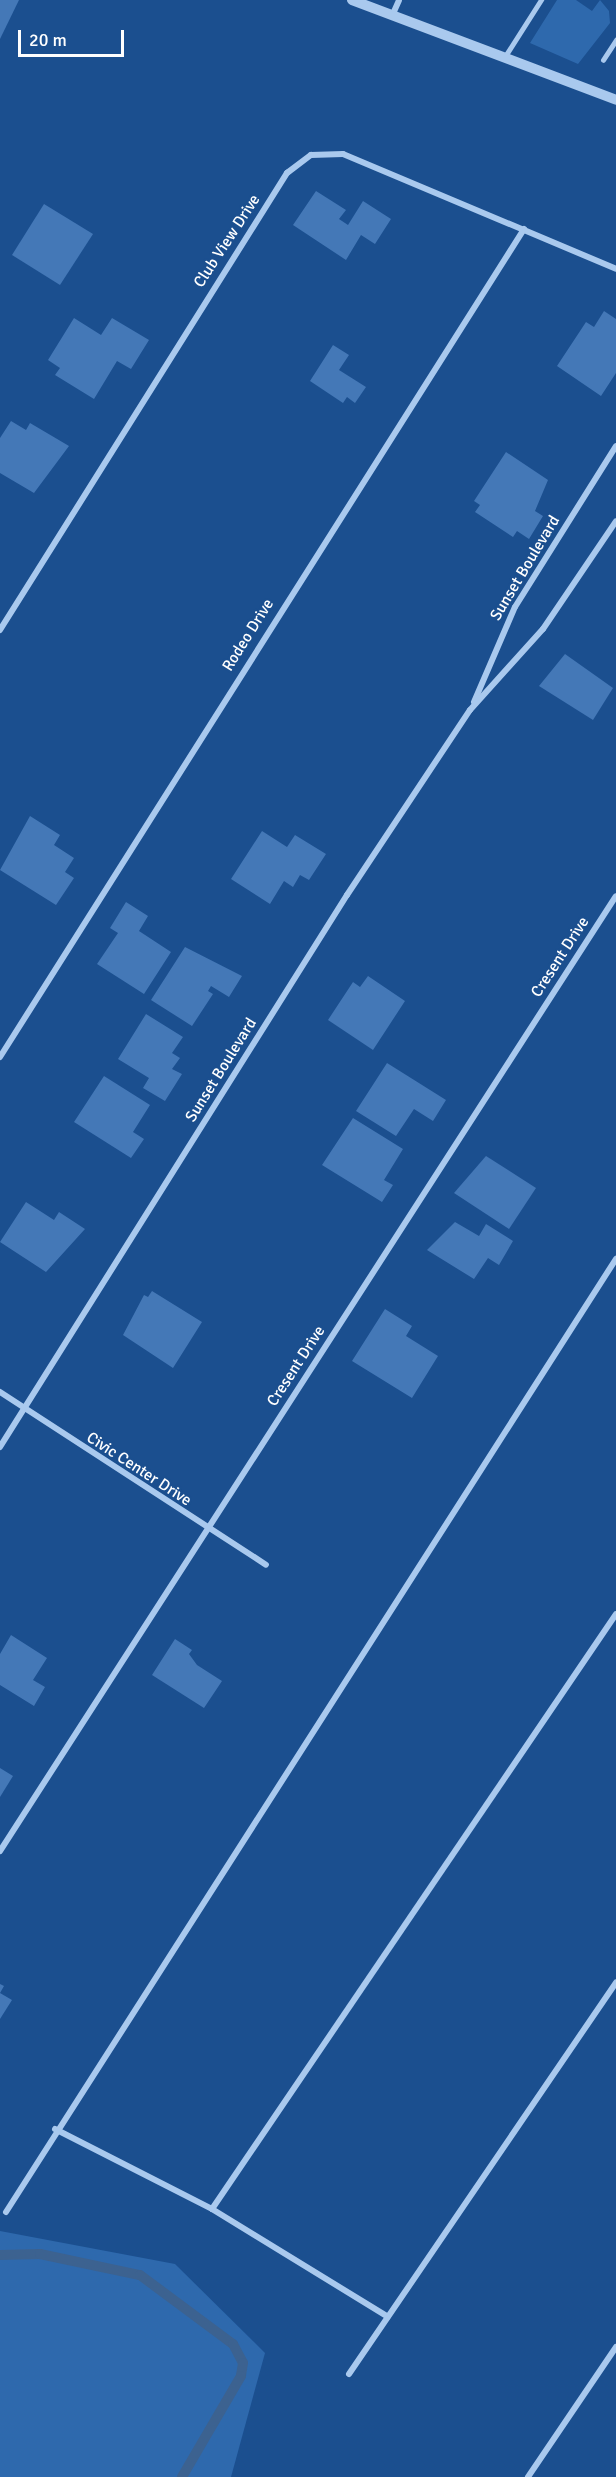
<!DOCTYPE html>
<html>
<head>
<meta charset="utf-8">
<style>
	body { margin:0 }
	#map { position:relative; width:616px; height:2477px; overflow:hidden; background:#1b4f8f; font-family:Signika,sans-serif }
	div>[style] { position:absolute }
	.green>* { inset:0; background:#2e69ad }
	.stream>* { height:10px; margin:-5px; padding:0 5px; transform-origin:5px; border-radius:5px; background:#3c6290 }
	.building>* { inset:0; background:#4478b7 }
	.service>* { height:4.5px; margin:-2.25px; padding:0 2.25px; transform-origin:2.25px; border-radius:2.25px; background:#a9c9ee }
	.minor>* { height:6px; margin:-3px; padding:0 3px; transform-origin:3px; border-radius:3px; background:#a9c9ee }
	.tertiary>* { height:10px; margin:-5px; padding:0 5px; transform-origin:5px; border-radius:5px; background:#a9c9ee }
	span { translate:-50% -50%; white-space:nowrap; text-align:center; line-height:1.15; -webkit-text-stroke:4.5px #1b4f8f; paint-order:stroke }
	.street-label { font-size:16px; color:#fff }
	.scale { position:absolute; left:18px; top:30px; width:106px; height:27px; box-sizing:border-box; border:3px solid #fff; border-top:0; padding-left:8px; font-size:18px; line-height:21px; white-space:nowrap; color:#fff; -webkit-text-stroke:4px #1b4f8f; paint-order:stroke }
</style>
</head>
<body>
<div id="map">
	<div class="green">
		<i style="clip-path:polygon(557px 0,576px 0,592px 11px,600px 0,609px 11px,610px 23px,578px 64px,530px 43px)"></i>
		<i style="clip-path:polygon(0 2231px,175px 2264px,265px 2353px,231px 2477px,0 2477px)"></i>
	</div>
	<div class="stream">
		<i style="left:0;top:2255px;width:40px;rotate:-1.4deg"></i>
		<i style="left:40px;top:2254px;width:102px;rotate:11.9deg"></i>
		<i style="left:140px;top:2275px;width:116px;rotate:36.6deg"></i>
		<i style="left:233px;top:2344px;width:21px;rotate:62deg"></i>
		<i style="left:243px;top:2363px;width:13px;rotate:99deg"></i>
		<i style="left:241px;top:2376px;width:117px;rotate:120.3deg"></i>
	</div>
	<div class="building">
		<i style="clip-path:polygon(0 0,19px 0,0 39px)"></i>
		<i style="clip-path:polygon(316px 191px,346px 210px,339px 219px,348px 225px,363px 201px,391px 219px,375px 244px,361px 235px,346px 260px,293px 225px)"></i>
		<i style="clip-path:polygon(44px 204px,93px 234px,60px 285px,12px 255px)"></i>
		<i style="clip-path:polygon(604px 311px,616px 319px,616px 373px,601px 396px,557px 366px,586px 322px,594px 327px)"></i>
		<i style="clip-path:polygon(74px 318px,101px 335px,112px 318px,149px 340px,131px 369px,117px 361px,94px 399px,55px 375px,60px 368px,48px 360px)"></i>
		<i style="clip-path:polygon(333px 345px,349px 355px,339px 370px,366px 387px,355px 403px,347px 397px,343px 403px,310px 381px)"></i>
		<i style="clip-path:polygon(11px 421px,26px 430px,30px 423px,69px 446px,34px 493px,0 473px,0 438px)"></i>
		<i style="clip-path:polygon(506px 452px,548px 480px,535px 511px,543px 516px,529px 539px,517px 531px,513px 537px,475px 512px,480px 505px,474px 501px)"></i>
		<i style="clip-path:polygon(565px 654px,613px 688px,593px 720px,539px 686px)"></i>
		<i style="clip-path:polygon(30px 816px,60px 835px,54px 845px,74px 858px,65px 872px,74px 878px,56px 905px,0 870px)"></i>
		<i style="clip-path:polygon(262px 831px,287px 847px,295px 835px,326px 854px,309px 880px,300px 875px,293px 887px,284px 881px,270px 904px,231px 879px)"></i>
		<i style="clip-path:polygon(126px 902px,148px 916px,139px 931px,171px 952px,144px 994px,97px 964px,118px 933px,110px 928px)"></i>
		<i style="clip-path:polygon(185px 947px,242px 976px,229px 997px,211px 986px,208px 991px,213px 994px,192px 1026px,151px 1000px)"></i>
		<i style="clip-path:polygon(368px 976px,405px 1001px,373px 1050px,328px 1020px,353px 982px,360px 987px)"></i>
		<i style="clip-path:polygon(146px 1014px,183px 1037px,172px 1053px,180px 1058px,172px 1069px,182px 1074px,165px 1101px,143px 1088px,149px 1078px,118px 1059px)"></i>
		<i style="clip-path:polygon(387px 1063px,446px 1100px,433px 1121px,414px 1109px,396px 1136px,356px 1111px)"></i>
		<i style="clip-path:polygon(104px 1076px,150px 1105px,133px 1132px,144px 1139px,131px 1158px,74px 1122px)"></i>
		<i style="clip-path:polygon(353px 1118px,403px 1149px,384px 1180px,393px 1185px,382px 1202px,322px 1165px)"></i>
		<i style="clip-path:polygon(486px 1156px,536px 1188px,509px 1229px,454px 1193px)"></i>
		<i style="clip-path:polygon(26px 1202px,54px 1220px,59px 1212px,85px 1229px,46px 1272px,0 1242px)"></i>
		<i style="clip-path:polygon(455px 1222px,479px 1236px,486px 1224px,513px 1241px,499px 1265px,488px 1258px,474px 1279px,427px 1250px)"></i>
		<i style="clip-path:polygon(152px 1291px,202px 1322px,173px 1368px,123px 1335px,144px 1295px,148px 1297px)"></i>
		<i style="clip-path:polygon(385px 1309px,412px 1326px,406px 1336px,438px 1356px,412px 1398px,352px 1361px)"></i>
		<i style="clip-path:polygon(11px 1635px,47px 1658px,33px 1680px,45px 1687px,34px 1706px,0 1685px,0 1654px)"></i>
		<i style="clip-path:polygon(175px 1639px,192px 1650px,189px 1654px,197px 1665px,222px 1681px,204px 1708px,152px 1675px)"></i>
		<i style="clip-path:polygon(0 1768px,13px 1776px,0 1797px)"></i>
		<i style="clip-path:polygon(0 1984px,4px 1986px,0 1993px,12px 2000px,0 2019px)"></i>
	</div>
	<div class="service">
		<i style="left:504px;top:58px;width:69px;rotate:-57.5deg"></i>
		<i style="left:603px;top:60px;width:24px;rotate:-57deg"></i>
	</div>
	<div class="minor">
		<i style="left:392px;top:16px;width:17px;rotate:-66deg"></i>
		<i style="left:0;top:630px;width:540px;rotate:-57.87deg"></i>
		<i style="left:287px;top:173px;width:30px;rotate:-37deg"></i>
		<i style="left:311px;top:155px;width:32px;rotate:-2deg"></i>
		<i style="left:343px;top:154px;width:296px;rotate:22.8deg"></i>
		<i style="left:474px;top:702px;width:103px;rotate:-66.7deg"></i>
		<i style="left:515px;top:607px;width:190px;rotate:-57.9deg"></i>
		<i style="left:0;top:1057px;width:980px;rotate:-57.67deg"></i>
		<i style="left:0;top:1392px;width:317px;rotate:33deg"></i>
		<i style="left:0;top:1447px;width:652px;rotate:-57.85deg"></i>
		<i style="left:347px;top:895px;width:222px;rotate:-56.4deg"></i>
		<i style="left:470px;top:710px;width:109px;rotate:-48deg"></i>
		<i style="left:543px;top:629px;width:130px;rotate:-55.9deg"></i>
		<i style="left:0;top:1851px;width:1136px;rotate:-57.18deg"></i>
		<i style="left:55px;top:2129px;width:176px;rotate:27deg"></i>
		<i style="left:212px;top:2209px;width:206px;rotate:31.5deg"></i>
		<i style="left:212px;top:2209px;width:719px;rotate:-55.82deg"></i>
		<i style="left:6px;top:2212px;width:1132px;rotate:-57.38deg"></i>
		<i style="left:349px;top:2374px;width:474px;rotate:-55.7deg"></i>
		<i style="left:528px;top:2477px;width:157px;rotate:-55.9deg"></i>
	</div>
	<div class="tertiary">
		<i style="left:352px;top:0;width:282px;rotate:20.7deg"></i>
	</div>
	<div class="street-label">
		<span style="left:227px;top:241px;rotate:-57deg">Club View Drive</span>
		<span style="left:525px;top:568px;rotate:-59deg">Sunset Boulevard</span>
		<span style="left:248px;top:635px;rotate:-58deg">Rodeo Drive</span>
		<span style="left:560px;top:957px;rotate:-57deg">Cresent Drive</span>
		<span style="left:221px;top:1070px;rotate:-58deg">Sunset Boulevard</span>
		<span style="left:296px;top:1366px;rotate:-57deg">Cresent Drive</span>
		<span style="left:139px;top:1469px;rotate:33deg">Civic Center Drive</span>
	</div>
	<div class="scale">20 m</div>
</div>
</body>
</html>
